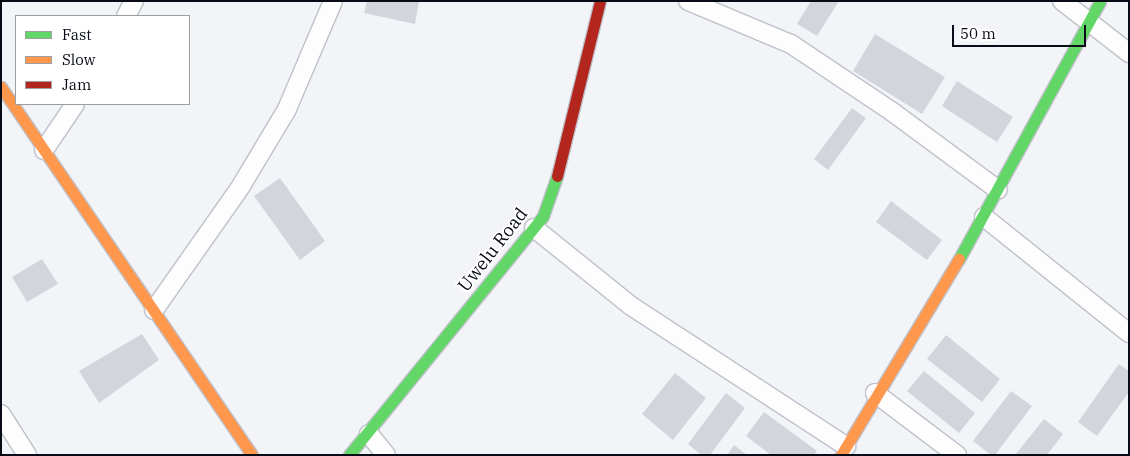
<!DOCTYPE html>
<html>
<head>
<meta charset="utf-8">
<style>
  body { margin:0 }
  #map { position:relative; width:1130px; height:456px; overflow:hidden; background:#f3f4f8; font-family:"IBM Plex Serif",serif }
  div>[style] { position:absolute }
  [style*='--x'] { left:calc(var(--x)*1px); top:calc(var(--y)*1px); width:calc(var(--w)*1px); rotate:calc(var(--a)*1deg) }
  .building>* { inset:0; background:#d3d5dd }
  .roads { filter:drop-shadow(1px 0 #bec1c9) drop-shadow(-1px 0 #bec1c9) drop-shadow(0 1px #bec1c9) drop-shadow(0 -1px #bec1c9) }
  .street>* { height:18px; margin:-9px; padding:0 9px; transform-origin:9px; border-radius:9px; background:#fdfdfe }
  .fast>* { height:11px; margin:-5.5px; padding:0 5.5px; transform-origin:5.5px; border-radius:5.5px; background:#63d668 }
  .slow>* { height:11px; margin:-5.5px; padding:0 5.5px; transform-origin:5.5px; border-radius:5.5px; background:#ff974d }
  .jam>* { height:11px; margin:-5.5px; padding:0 5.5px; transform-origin:5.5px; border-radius:5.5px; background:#b3261e }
  span { translate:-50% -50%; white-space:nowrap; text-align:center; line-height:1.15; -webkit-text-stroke:4px #fff; paint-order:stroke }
  .street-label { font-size:18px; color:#080c17 }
  .frame { position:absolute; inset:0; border:2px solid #080c17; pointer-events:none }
  .legend { position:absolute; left:15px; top:15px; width:175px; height:90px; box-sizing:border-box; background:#fff; border:1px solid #9c9ea2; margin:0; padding:6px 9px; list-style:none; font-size:15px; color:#080c17 }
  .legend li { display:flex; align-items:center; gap:10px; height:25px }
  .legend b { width:25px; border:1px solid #9c9ea2 }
  .scale { position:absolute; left:952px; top:25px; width:134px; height:22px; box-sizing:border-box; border:2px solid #080c17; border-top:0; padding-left:6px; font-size:15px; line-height:18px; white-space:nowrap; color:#080c17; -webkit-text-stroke:4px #fff; paint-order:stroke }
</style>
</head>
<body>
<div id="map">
  <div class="building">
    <i style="clip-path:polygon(367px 1px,419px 1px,415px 24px,364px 13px)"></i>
    <i style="clip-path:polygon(811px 1px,839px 1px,817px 36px,797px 24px)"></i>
    <i style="clip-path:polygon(875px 34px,945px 77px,922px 114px,853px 71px)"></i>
    <i style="clip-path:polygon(957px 81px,1013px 117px,997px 142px,942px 106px)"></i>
    <i style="clip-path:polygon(852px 108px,866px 118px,828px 170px,814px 159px)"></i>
    <i style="clip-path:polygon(280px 178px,325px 241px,300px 260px,254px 196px)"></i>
    <i style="clip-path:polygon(891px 201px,942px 240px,927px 260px,876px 222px)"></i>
    <i style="clip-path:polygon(42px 259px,58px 284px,27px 302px,12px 277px)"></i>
    <i style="clip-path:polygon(142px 334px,159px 360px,99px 403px,79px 371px)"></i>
    <i style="clip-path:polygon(946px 335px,1000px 379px,982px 402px,927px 359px)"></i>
    <i style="clip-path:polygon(1119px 364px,1129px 371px,1129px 392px,1097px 436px,1078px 422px)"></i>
    <i style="clip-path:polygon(924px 371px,975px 413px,959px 433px,907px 391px)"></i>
    <i style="clip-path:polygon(675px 373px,706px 398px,673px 440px,642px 414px)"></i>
    <i style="clip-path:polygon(1011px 391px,1032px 406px,995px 455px,991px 455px,973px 441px)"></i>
    <i style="clip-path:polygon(726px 393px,745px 408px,710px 455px,701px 455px,688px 444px)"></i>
    <i style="clip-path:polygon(764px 412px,817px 451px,814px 455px,771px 455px,746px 436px)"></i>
    <i style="clip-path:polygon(1044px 419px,1063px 434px,1047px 455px,1015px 455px)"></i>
    <i style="clip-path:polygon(734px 445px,747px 455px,727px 455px)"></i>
  </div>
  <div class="roads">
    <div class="street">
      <i style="--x:688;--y:1;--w:112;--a:22.7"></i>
      <i style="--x:791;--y:44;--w:124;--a:33.8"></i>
      <i style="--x:894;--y:113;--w:129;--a:36.5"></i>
      <i style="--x:1062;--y:1;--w:85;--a:37.8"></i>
      <i style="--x:126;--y:16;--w:17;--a:-62"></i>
      <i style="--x:44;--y:150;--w:55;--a:-56"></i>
      <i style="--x:984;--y:217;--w:186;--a:38.7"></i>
      <i style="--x:534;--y:228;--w:124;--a:38.8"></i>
      <i style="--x:631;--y:306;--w:257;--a:33.1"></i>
      <i style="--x:154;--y:310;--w:151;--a:-54.9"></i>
      <i style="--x:241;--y:186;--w:90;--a:-59.1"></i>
      <i style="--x:287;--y:109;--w:117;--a:-66.9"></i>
      <i style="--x:875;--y:393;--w:103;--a:37.1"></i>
      <i style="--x:1;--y:414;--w:49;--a:57.6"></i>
      <i style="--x:369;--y:434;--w:27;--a:51"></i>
    </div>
    <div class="fast">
      <i style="--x:959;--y:259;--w:294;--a:-61.3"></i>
      <i style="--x:349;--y:455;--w:308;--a:-50.9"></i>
      <i style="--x:543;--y:216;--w:42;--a:-70.7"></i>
    </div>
    <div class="slow">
      <i style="--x:1;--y:87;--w:445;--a:55.7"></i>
      <i style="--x:841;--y:455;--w:229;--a:-59"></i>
    </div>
    <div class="jam">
      <i style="--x:557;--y:176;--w:180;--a:-76.2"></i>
    </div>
  </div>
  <div class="street-label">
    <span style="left:493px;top:250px;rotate:-52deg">Uwelu Road</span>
  </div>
  <div class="frame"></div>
  <ul class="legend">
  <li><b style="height:6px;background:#63d668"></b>Fast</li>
  <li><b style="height:6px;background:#ff974d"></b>Slow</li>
  <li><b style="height:6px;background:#b3261e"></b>Jam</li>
  </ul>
  <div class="scale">50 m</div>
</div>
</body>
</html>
